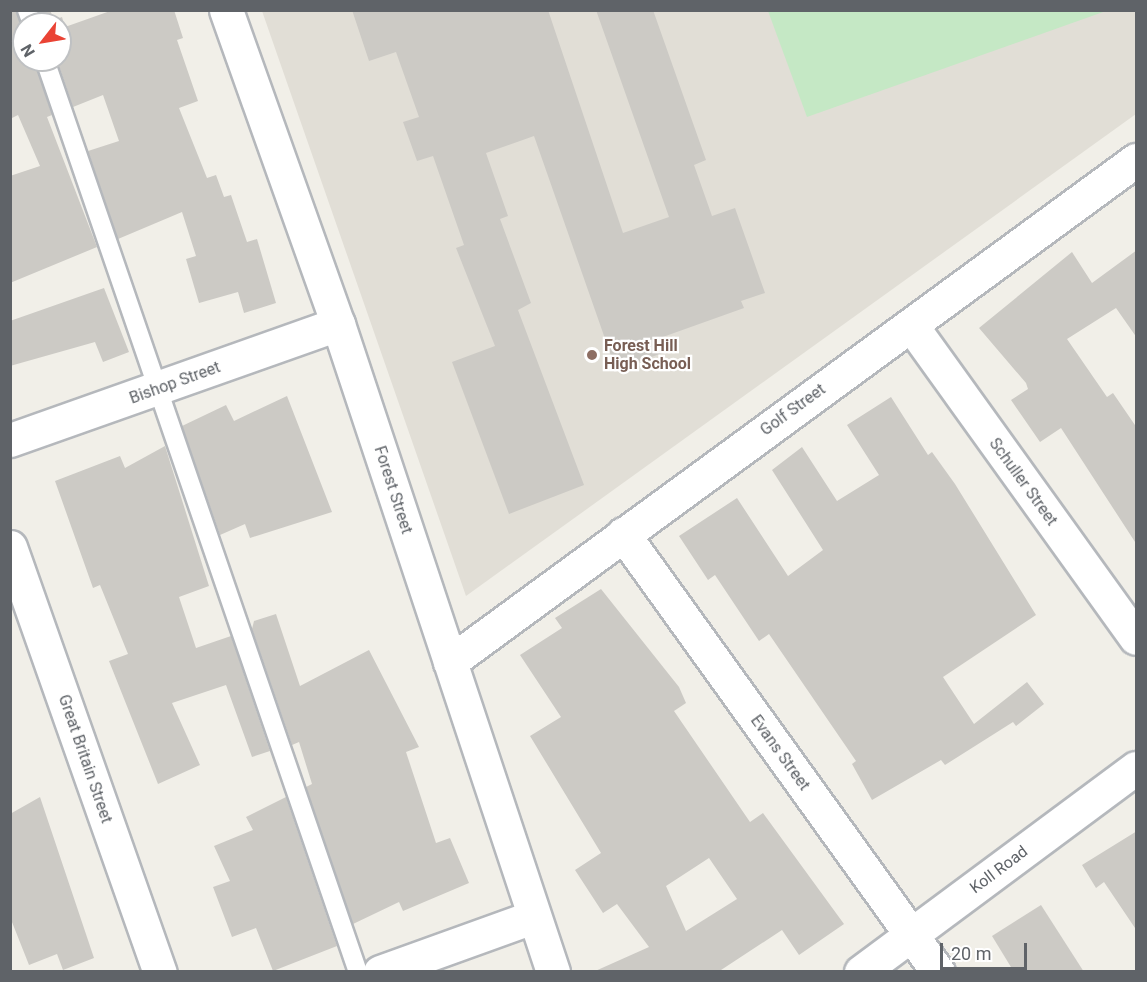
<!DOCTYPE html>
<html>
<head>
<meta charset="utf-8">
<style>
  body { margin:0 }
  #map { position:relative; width:1147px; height:982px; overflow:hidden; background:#f1efe8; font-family:Roboto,sans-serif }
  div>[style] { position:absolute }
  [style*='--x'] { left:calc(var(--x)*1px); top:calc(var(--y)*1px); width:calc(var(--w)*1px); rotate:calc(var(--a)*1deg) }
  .education>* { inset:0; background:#e1ded6 }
  .green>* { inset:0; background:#c5e8c5 }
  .building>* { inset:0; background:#cccac5 }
  .roads { filter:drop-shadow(2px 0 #b5b8bc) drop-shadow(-2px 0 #b5b8bc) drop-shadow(0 2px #b5b8bc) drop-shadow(0 -2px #b5b8bc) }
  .lane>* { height:18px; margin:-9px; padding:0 9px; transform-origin:9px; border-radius:9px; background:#fff }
  .street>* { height:33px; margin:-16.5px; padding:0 16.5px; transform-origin:16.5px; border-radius:16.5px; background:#fff }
  .dots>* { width:16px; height:16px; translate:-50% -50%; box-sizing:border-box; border:3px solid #fff; border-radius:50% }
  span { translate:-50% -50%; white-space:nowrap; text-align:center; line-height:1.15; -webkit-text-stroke:4.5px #fff; paint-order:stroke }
  .education-label { font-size:16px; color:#785e54; font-weight:700 }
  .left { translate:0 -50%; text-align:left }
  .street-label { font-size:16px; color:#5f6368 }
  .frame { position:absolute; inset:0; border:12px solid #5f6368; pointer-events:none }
  .north { position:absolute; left:12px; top:12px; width:60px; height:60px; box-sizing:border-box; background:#fff; border:2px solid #bfc1c3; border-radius:50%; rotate:239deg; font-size:16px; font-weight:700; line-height:24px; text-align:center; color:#5f6368 }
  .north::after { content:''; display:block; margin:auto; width:21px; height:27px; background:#ea4335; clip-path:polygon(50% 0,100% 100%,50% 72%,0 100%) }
  .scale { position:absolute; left:940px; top:943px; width:87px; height:27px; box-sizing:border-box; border:3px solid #5f6368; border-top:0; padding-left:8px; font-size:18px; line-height:21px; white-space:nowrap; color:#5f6368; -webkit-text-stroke:4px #fff; paint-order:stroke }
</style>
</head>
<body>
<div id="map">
  <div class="education">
    <i style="clip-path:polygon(262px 11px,1136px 11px,1136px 114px,466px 596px)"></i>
  </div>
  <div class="green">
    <i style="clip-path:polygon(768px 11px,768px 10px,1106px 11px,807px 117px)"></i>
  </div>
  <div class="building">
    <i style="clip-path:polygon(10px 10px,16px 10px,24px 32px,24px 60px,34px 60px,52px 115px,47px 117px,97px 247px,10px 283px,10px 176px,40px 166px,18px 115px,10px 119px)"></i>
    <i style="clip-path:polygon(39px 10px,50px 10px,54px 20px,62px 17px,65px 27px,113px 10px,174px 10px,183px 38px,177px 40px,198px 101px,179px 108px,207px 178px,216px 175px,224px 197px,231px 195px,247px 242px,257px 239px,276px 303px,244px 313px,238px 292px,199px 303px,186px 259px,196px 256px,182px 212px,118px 239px,88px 151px,119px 141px,103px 95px,73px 107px,57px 60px,60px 24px,43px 24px)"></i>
    <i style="clip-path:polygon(352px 10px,548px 10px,623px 233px,669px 217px,596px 10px,653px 10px,706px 160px,694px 165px,712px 216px,735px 208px,765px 293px,741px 301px,744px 308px,660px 338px,665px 352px,616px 370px,534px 136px,486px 153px,508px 216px,500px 219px,531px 303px,518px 310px,584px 485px,509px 514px,452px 362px,495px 346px,456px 248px,464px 245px,433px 156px,417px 161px,403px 122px,419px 117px,396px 52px,369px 61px)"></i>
    <i style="clip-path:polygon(1137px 250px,1137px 338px,1116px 308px,1067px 339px,1107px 397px,1113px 393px,1137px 428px,1137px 545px,1061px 428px,1040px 442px,1011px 400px,1028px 389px,1026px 383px,979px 328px,1072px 252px,1092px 283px)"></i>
    <i style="clip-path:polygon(104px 288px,129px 352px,103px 362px,95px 342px,10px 366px,10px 321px)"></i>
    <i style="clip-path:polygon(287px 396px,332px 512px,250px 538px,245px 524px,220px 535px,182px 426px,226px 405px,234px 421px)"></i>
    <i style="clip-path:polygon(891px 397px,928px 455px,932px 452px,955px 484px,1036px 615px,943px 677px,974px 724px,1027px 682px,1044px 704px,1016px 726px,1013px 722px,945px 765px,941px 760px,872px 800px,852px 764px,856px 761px,769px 634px,759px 641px,715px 575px,708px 580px,679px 536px,737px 498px,788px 576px,823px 550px,772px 470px,802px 447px,837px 501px,879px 475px,847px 425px)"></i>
    <i style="clip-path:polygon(165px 446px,209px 586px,179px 597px,196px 648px,231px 636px,270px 751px,252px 757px,226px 685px,172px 703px,200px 765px,158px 784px,109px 661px,128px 654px,100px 585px,93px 588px,55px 481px,120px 456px,125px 468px)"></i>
    <i style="clip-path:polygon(evenodd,601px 589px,679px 687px,686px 703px,674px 711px,750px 822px,763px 813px,844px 924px,799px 955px,782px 930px,718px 972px,593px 972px,649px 947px,617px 904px,603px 913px,575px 870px,601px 853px,530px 736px,561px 717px,520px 655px,562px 628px,555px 618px,601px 589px,709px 858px,737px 899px,686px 931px,666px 886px,709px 858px)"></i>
    <i style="clip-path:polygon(276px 614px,300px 686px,369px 650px,419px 747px,406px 752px,436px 843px,450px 838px,469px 883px,403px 911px,399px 902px,353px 924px,306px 787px,312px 784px,299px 742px,292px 745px,252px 629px,254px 621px)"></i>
    <i style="clip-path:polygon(40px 797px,94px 958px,63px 970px,57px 954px,29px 965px,10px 917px,10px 814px)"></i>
    <i style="clip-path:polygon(286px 797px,337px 946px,273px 971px,256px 928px,232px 937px,213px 887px,230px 881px,214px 846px,253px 830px,246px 817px)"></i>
    <i style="clip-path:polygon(1137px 831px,1137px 931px,1104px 882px,1096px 888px,1082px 865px)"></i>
    <i style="clip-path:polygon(1041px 905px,1084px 972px,1014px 972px,992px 936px)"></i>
  </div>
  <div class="roads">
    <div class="lane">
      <i style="--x:27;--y:10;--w:15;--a:70"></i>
      <i style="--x:45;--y:60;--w:964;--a:71.06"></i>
    </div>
    <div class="street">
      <i style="--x:226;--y:10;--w:333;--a:70.4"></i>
      <i style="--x:338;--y:324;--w:683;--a:71.64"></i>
      <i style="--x:911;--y:325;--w:385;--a:54.3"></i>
      <i style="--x:10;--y:440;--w:348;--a:-19.5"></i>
      <i style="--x:623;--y:534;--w:540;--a:54.28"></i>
      <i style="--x:10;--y:547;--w:451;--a:70.6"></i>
      <i style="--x:450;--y:662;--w:850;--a:-36.2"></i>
      <i style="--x:380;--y:972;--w:163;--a:-19.8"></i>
      <i style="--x:861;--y:972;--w:342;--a:-36.6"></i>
    </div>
  </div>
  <div class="dots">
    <i style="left:592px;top:355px;background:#8d6e63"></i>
  </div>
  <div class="education-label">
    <span class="left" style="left:604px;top:355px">Forest Hill<br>High School</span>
  </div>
  <div class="street-label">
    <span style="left:175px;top:383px;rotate:-20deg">Bishop Street</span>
    <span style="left:793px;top:410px;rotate:-36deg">Golf Street</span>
    <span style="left:1023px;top:482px;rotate:54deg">Schuller Street</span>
    <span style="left:393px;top:490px;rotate:72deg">Forest Street</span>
    <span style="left:780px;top:753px;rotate:54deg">Evans Street</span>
    <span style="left:85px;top:759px;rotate:71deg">Great Britain Street</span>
    <span style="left:999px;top:870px;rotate:-37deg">Koll Road</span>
  </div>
  <div class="frame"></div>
  <div class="north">N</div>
  <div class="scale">20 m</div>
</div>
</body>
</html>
